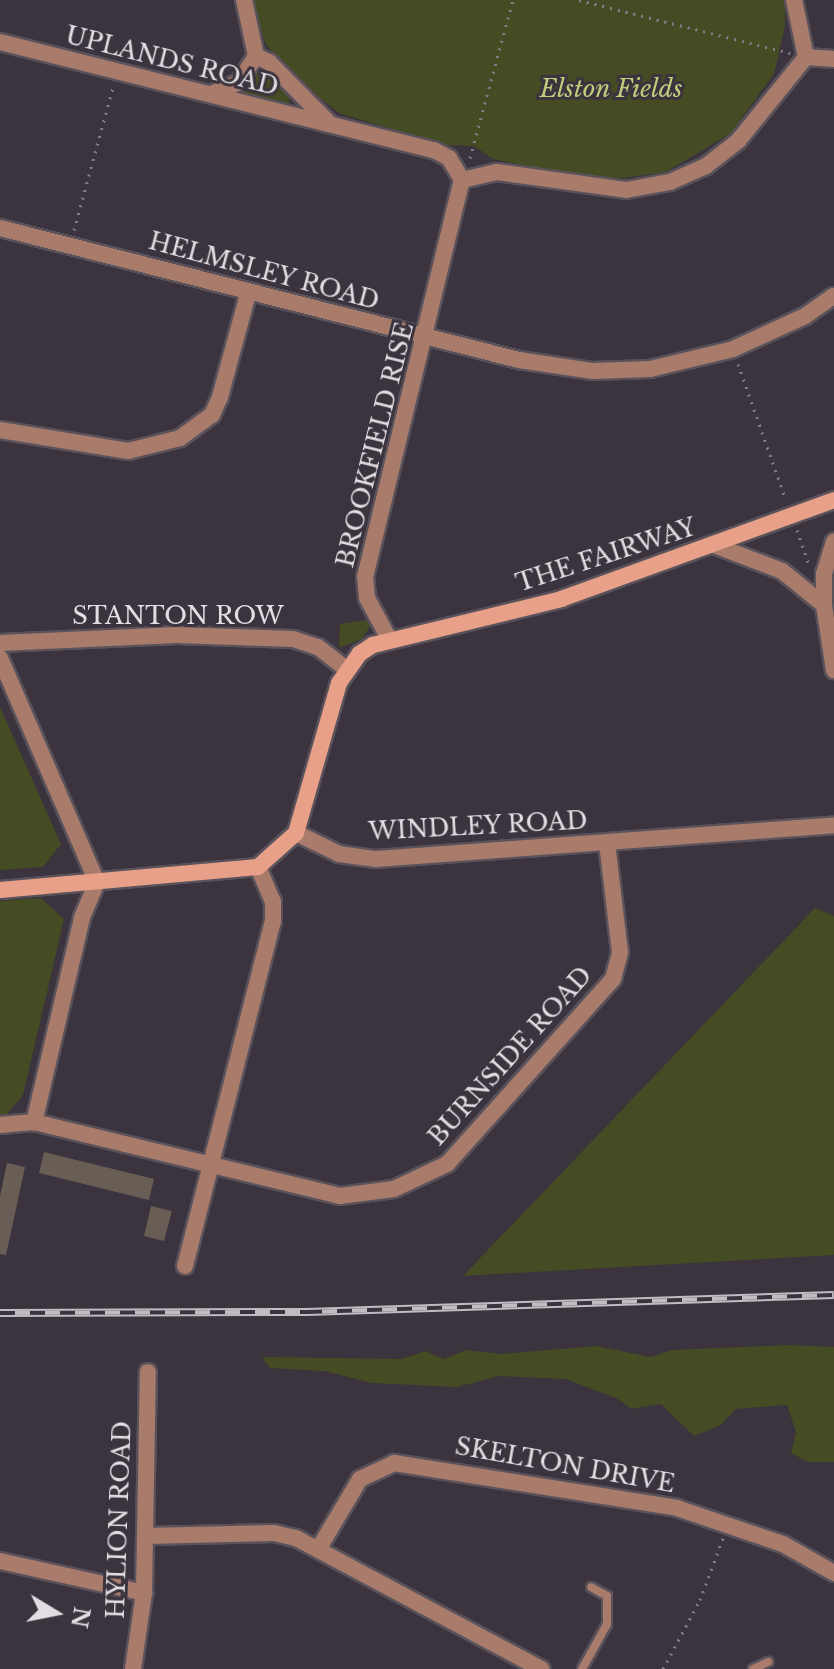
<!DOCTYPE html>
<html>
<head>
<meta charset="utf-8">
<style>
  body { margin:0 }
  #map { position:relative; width:834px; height:1669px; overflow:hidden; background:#3b333d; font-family:"Libre Baskerville",serif }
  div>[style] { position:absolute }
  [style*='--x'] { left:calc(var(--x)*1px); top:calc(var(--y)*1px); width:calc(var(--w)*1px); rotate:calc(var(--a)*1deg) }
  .green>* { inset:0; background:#454b23 }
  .building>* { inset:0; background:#695e55 }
  .path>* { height:3px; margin-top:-1.5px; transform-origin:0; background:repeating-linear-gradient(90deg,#837c85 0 2px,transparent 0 8px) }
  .roads { filter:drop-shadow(2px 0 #59525b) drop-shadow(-2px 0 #59525b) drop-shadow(0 2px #59525b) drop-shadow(0 -2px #59525b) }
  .lane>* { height:8px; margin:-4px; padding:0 4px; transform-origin:4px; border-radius:4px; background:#a87b6b }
  .street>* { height:16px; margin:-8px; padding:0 8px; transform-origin:8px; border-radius:8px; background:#a87b6b }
  .secondary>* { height:16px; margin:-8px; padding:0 8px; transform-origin:8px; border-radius:8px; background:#e8a188 }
  .rail>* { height:8px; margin-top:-4px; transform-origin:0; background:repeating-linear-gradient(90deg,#3b333d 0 15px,#c1bbc2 0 30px); box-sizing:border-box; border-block:2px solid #c1bbc2 }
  span { translate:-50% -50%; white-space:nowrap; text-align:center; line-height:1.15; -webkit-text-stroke:6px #3b333d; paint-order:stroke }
  .street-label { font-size:24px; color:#e2dde3 }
  .park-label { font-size:24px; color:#becc7b; font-style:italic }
  .north { position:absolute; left:16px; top:1573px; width:80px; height:80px; -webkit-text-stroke:6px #3b333d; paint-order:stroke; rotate:100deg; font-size:22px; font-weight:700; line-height:32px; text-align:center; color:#e2dde3 }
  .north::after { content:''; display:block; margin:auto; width:28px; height:36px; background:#e2dde3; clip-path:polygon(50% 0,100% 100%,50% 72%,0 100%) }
</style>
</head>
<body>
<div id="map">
  <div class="green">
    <i style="clip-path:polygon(251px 0,785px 0,785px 26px,774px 74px,731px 133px,666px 172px,601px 181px,493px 159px,474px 146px,446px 145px,341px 114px,292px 78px,265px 43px)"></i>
    <i style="clip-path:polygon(262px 68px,289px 94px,289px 104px,245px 96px,244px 86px)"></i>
    <i style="clip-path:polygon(366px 620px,370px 626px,362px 639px,339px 648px,340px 624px)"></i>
    <i style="clip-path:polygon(0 707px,61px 844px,43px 867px,0 870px)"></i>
    <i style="clip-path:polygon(41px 898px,64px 919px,23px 1095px,7px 1114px,0 1115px,0 901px)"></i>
    <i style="clip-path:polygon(815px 908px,834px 916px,834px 1255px,463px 1276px)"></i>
    <i style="clip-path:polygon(790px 1345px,834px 1347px,834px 1462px,808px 1462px,791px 1453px,796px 1432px,787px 1405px,736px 1409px,721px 1425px,694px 1436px,661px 1404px,631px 1409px,618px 1399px,566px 1379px,499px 1376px,457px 1387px,372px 1383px,324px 1371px,270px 1368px,262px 1357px,401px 1359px,426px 1351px,443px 1359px,466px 1350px,502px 1354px,596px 1346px,651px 1357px,672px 1350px)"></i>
  </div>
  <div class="building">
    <i style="clip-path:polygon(44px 1152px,154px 1179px,149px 1200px,39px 1173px)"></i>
    <i style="clip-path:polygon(7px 1163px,25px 1167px,6px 1255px,0 1254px,0 1196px)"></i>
    <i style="clip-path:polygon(151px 1206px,172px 1211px,164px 1241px,144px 1236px)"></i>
  </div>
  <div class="path">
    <i style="--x:579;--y:0;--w:218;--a:14.1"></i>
    <i style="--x:470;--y:158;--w:164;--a:-74.8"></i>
    <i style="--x:74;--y:230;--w:148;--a:-74.7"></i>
    <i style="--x:738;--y:364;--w:144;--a:70.6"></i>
    <i style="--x:797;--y:530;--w:36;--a:71"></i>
    <i style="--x:663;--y:1669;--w:78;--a:-61.8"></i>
    <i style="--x:700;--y:1600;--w:66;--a:-69.6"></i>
  </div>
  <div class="roads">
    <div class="lane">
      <i style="--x:582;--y:1669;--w:51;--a:-60.9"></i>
      <i style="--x:607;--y:1624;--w:28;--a:-90"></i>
      <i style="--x:607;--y:1596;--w:18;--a:-151"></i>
      <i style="--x:753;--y:1669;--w:17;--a:-25"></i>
    </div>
    <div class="street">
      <i style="--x:244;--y:0;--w:57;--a:77.9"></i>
      <i style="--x:256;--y:56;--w:14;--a:25"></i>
      <i style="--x:269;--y:62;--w:84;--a:45.5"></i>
      <i style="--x:0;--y:42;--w:447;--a:14"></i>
      <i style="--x:434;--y:150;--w:17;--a:28"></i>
      <i style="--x:449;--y:158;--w:26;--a:59"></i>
      <i style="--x:462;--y:180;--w:36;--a:-13"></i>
      <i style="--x:497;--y:172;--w:130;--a:7.9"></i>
      <i style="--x:626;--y:190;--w:45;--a:-10.3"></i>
      <i style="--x:670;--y:182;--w:39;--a:-24"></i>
      <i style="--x:706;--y:166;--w:41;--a:-38"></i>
      <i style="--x:738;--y:141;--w:108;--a:-51"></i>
      <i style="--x:806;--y:57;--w:58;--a:-101.9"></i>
      <i style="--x:806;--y:57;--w:28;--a:4"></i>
      <i style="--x:211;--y:94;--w:30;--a:-23"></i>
      <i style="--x:239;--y:82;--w:31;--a:-57"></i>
      <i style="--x:0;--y:228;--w:536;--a:14.27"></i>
      <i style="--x:519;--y:360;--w:75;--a:8.5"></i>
      <i style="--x:593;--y:371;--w:57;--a:-2"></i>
      <i style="--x:650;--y:369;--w:85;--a:-13.5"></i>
      <i style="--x:733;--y:349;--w:79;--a:-24.6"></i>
      <i style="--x:805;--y:316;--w:35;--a:-35"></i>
      <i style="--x:0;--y:430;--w:130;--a:9.3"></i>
      <i style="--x:128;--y:451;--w:54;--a:-14"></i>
      <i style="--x:180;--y:438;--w:39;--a:-36"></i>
      <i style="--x:212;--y:415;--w:20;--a:-66"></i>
      <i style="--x:220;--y:397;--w:107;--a:-74.8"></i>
      <i style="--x:714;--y:545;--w:73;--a:20.9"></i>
      <i style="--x:782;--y:571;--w:54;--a:39"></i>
      <i style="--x:824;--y:605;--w:66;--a:81.3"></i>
      <i style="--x:824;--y:605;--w:31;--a:-90"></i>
      <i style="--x:824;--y:574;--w:34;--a:-73"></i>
      <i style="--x:388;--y:637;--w:44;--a:-118.3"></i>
      <i style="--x:367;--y:598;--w:21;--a:-95"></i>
      <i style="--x:365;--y:577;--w:409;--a:-76.3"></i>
      <i style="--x:0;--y:643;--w:177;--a:-2.6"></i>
      <i style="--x:177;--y:635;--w:116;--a:2"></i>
      <i style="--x:293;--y:639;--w:26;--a:18"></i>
      <i style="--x:318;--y:647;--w:36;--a:38"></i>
      <i style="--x:0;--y:658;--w:244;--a:66.6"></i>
      <i style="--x:97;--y:882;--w:39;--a:113"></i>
      <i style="--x:82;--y:918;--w:210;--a:103.2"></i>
      <i style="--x:34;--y:1122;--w:34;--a:175"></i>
      <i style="--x:296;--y:833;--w:48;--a:26"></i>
      <i style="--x:339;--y:854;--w:37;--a:8"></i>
      <i style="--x:376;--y:859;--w:459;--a:-4.2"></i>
      <i style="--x:34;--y:1122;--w:315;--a:13.6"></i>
      <i style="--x:340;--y:1196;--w:54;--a:-7.4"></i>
      <i style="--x:394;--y:1189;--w:59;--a:-25.3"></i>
      <i style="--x:447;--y:1164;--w:249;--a:-48.1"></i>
      <i style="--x:613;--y:979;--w:28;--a:-75"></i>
      <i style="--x:620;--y:952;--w:110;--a:-96.8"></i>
      <i style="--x:185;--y:1266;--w:355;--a:-75.7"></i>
      <i style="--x:273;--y:922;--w:20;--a:-90"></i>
      <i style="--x:273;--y:902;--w:38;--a:-113"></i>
      <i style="--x:146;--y:1536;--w:128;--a:-1.3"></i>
      <i style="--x:274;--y:1533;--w:23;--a:13"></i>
      <i style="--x:296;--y:1538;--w:278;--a:28.1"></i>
      <i style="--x:319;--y:1548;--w:80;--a:-59.3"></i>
      <i style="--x:360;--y:1479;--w:38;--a:-25"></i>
      <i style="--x:394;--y:1463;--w:287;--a:9"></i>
      <i style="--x:677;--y:1508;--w:112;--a:18.8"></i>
      <i style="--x:783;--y:1544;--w:59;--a:29.6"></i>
      <i style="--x:0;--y:1561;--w:148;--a:12.5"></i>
      <i style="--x:133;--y:1669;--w:77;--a:-81.8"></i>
      <i style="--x:144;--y:1593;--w:221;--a:-89"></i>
    </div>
    <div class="secondary">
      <i style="--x:0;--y:890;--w:259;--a:-5.1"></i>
      <i style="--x:258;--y:867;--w:51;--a:-41.8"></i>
      <i style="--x:296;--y:833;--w:156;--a:-74"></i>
      <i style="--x:339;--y:683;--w:35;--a:-55"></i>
      <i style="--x:359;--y:654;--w:17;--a:-33"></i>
      <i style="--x:373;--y:645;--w:194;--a:-13.7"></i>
      <i style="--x:561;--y:599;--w:290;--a:-19.9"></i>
    </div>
  </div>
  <div class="rail">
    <i style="--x:0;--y:1313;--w:307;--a:-0.2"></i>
    <i style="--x:307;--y:1312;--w:527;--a:-1.85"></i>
  </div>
  <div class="street-label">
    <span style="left:172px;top:61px;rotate:14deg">UPLANDS ROAD</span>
    <span style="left:264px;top:271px;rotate:15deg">HELMSLEY ROAD</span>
    <span style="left:375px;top:445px;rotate:-76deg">BROOKFIELD RISE</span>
    <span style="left:606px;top:555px;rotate:-18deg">THE FAIRWAY</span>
    <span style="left:178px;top:616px">STANTON ROW</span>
    <span style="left:478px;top:826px;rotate:-3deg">WINDLEY ROAD</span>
    <span style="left:510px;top:1056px;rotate:-48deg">BURNSIDE ROAD</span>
    <span style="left:565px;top:1465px;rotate:10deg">SKELTON DRIVE</span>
    <span style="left:119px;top:1520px;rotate:-88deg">HYLION ROAD</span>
  </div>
  <div class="park-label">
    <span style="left:611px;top:89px">Elston Fields</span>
  </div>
  <div class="north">N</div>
</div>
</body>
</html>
